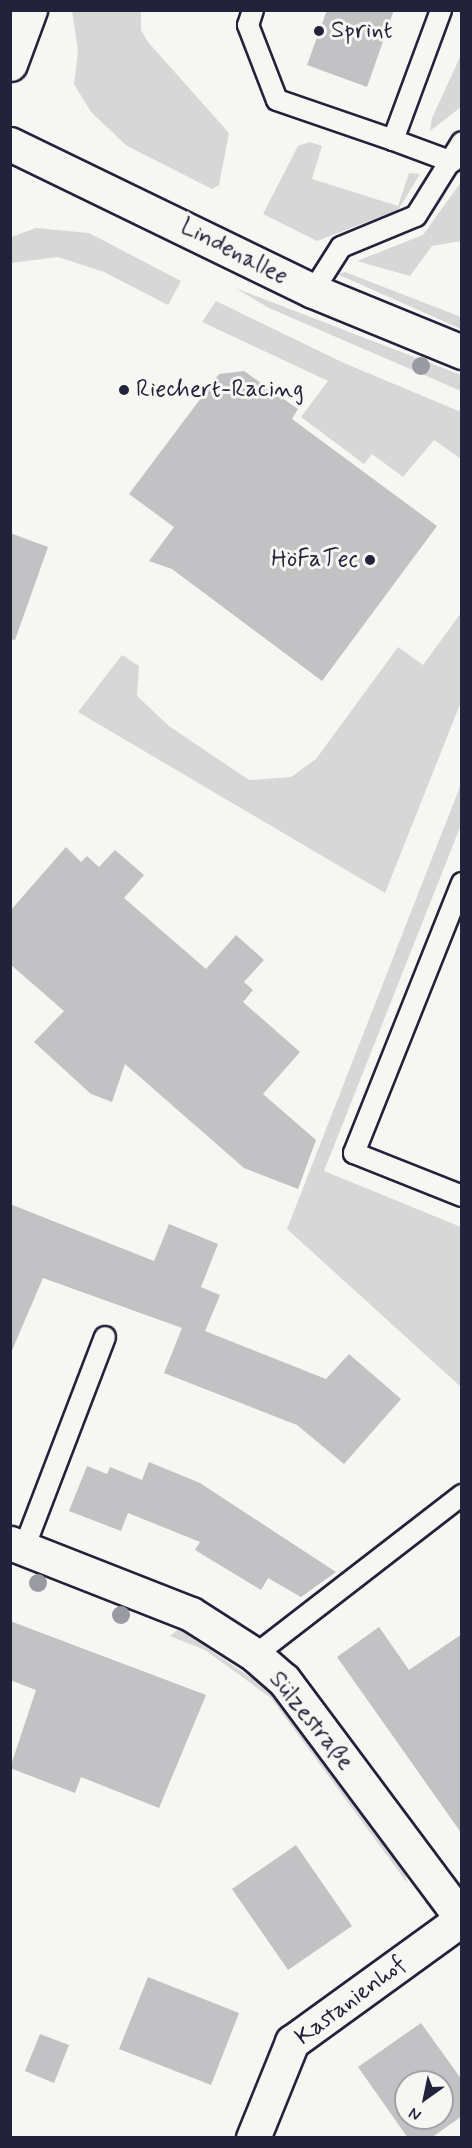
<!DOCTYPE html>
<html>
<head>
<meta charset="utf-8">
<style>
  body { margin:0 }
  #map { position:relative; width:472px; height:2148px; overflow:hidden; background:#f6f6f2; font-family:Mynerve,sans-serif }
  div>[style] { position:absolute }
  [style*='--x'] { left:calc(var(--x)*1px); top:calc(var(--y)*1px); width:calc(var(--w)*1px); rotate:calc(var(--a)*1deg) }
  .green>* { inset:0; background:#d7d7d7 }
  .building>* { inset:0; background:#c2c2c4 }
  .roads { filter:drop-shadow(2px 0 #22223b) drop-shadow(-2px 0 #22223b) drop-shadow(0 2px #22223b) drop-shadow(0 -2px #22223b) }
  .lane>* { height:20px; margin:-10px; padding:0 10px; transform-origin:10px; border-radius:10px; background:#f6f6f2 }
  .street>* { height:33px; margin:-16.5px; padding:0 16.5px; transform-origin:16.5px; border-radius:16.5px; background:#f6f6f2 }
  .secondary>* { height:33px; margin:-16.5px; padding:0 16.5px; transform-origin:16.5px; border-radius:16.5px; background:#f6f6f2 }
  .trees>* { width:18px; height:18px; margin:-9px; border-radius:50%; background:#9a9aa3 }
  .dots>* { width:16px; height:16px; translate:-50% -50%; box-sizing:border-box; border:3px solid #f6f6f2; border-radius:50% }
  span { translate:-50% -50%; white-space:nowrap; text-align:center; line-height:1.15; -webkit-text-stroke:6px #f6f6f2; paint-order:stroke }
  .poi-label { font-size:24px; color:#22223b }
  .left { translate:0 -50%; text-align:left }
  .right { translate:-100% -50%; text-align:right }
  .street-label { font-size:24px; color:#22223b }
  .frame { position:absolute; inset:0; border:12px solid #22223b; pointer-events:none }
  .north { position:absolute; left:394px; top:2070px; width:60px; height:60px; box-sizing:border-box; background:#f6f6f2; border:2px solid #a1a1a9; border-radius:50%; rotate:213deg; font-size:16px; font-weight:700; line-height:24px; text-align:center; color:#22223b }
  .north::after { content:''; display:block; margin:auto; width:21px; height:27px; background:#22223b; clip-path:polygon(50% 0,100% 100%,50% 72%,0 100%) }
</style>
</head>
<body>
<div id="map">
  <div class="green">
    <i style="clip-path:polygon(72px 11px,141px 11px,141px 30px,148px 42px,229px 133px,219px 185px,212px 189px,127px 146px,91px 112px,74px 84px,78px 51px)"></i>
    <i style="clip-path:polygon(461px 55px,461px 107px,430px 131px,432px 118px)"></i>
    <i style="clip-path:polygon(310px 142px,322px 146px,312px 179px,398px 206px,409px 173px,420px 174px,398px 210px,317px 241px,263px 214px,298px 146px)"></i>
    <i style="clip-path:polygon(461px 182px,461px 241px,432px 246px,410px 276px,357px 261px,423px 235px)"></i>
    <i style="clip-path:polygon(36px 228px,89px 233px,181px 281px,168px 305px,104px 272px,58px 257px,11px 263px,11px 237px)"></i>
    <i style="clip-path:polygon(345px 272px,461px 317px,461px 329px,337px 274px)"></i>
    <i style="clip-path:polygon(235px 288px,461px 375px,461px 391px,269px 308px)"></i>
    <i style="clip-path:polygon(216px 301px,344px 363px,461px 412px,461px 459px,434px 440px,403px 477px,372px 454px,364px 464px,301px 417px,328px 381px,202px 322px)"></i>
    <i style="clip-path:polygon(461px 613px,461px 702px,385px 893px,78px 712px,122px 655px,139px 666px,137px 696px,169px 726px,249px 780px,291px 777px,316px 759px,398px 647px,423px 665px)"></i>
    <i style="clip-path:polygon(461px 784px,461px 825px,324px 1171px,461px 1227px,461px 1387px,287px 1229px)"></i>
    <i style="clip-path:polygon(179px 1629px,281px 1698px,402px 1866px,408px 1884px,271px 1698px,205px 1650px,170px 1636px)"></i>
  </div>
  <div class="building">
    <i style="clip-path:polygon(327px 10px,394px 10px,367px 87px,307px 65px)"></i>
    <i style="clip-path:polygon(244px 371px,298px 409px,292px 419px,437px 526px,322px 681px,172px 569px,149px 561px,174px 527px,129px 494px,219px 374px)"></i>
    <i style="clip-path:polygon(10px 533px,48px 547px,15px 640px,10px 639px)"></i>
    <i style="clip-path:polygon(66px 847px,81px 862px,87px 856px,99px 867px,115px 850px,144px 875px,124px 898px,206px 969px,236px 935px,264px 960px,244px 982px,253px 990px,243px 1002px,300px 1052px,263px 1094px,316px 1140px,298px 1189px,244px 1168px,125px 1064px,112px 1102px,91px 1094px,34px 1042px,64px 1011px,10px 964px,10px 911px)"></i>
    <i style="clip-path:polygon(10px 1204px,154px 1261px,169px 1224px,218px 1244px,201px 1287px,220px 1295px,205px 1331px,326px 1379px,349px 1354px,401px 1399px,344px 1464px,297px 1425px,164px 1373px,182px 1328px,43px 1278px,10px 1355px)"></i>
    <i style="clip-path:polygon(149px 1462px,200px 1483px,336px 1572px,301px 1597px,268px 1578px,261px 1590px,195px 1550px,200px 1542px,128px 1513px,121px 1531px,69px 1511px,87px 1466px,107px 1474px,110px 1467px,142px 1480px)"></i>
    <i style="clip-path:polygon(10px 1621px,206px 1695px,159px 1808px,81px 1777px,75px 1793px,10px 1768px,36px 1690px,10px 1680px)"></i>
    <i style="clip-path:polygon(379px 1627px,409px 1670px,462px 1634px,462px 1834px,337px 1657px)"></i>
    <i style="clip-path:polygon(296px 1845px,352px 1926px,288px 1970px,232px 1889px)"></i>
    <i style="clip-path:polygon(148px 1977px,239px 2013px,211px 2085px,119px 2049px)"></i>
    <i style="clip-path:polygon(evenodd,421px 2023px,462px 2080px,462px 2116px,431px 2138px,408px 2138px,358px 2067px,421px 2023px,406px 2082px,442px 2082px,442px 2118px,406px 2118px,406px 2082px)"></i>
    <i style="clip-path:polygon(40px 2034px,69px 2045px,54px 2083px,25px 2071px)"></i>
  </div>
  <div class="roads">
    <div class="lane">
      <i style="--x:253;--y:10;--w:16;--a:108"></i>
      <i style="--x:248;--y:25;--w:80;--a:68.9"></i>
      <i style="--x:277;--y:100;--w:123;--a:19"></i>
      <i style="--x:393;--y:140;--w:139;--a:-69.7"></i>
      <i style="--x:393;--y:140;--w:63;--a:20.4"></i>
      <i style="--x:313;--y:291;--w:52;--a:-57.5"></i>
      <i style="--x:341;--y:247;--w:81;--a:-22.5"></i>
      <i style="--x:416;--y:216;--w:87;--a:-58.1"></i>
      <i style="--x:462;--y:883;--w:291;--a:111.8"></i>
      <i style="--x:354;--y:1153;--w:116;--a:21.7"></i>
      <i style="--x:24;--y:1548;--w:226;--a:-69"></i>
      <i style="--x:255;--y:1655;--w:262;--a:-37.7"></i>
    </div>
    <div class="street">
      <i style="--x:10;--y:144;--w:337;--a:25.9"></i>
      <i style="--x:313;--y:291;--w:161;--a:22.3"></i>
      <i style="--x:10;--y:1543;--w:194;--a:21.4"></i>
      <i style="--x:191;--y:1614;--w:76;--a:32.6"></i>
      <i style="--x:255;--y:1655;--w:38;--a:41"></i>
      <i style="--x:284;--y:1680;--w:298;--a:53.3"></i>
      <i style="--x:253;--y:2138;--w:104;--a:-67.9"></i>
      <i style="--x:292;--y:2042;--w:210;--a:-35.9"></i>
    </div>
    <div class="secondary">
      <i style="--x:10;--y:64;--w:58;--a:-69.7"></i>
    </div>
  </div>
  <div class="trees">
    <i style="left:421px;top:366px"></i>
    <i style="left:38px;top:1583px"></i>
    <i style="left:121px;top:1615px"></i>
  </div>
  <div class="dots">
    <i style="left:319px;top:31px;background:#22223b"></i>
    <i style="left:124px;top:390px;background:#22223b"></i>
    <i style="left:370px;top:560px;background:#22223b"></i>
  </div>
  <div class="poi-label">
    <span class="left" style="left:331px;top:31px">Sprint</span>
    <span class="left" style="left:136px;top:390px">Riechert-Racing</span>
    <span class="right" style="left:358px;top:560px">HöFaTec</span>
  </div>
  <div class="street-label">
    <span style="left:234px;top:252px;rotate:27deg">Lindenallee</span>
    <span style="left:311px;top:1721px;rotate:51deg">Sülzestraße</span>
    <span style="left:351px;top:2001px;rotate:-37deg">Kastanienhof</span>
  </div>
  <div class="frame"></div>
  <div class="north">N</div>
</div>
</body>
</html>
